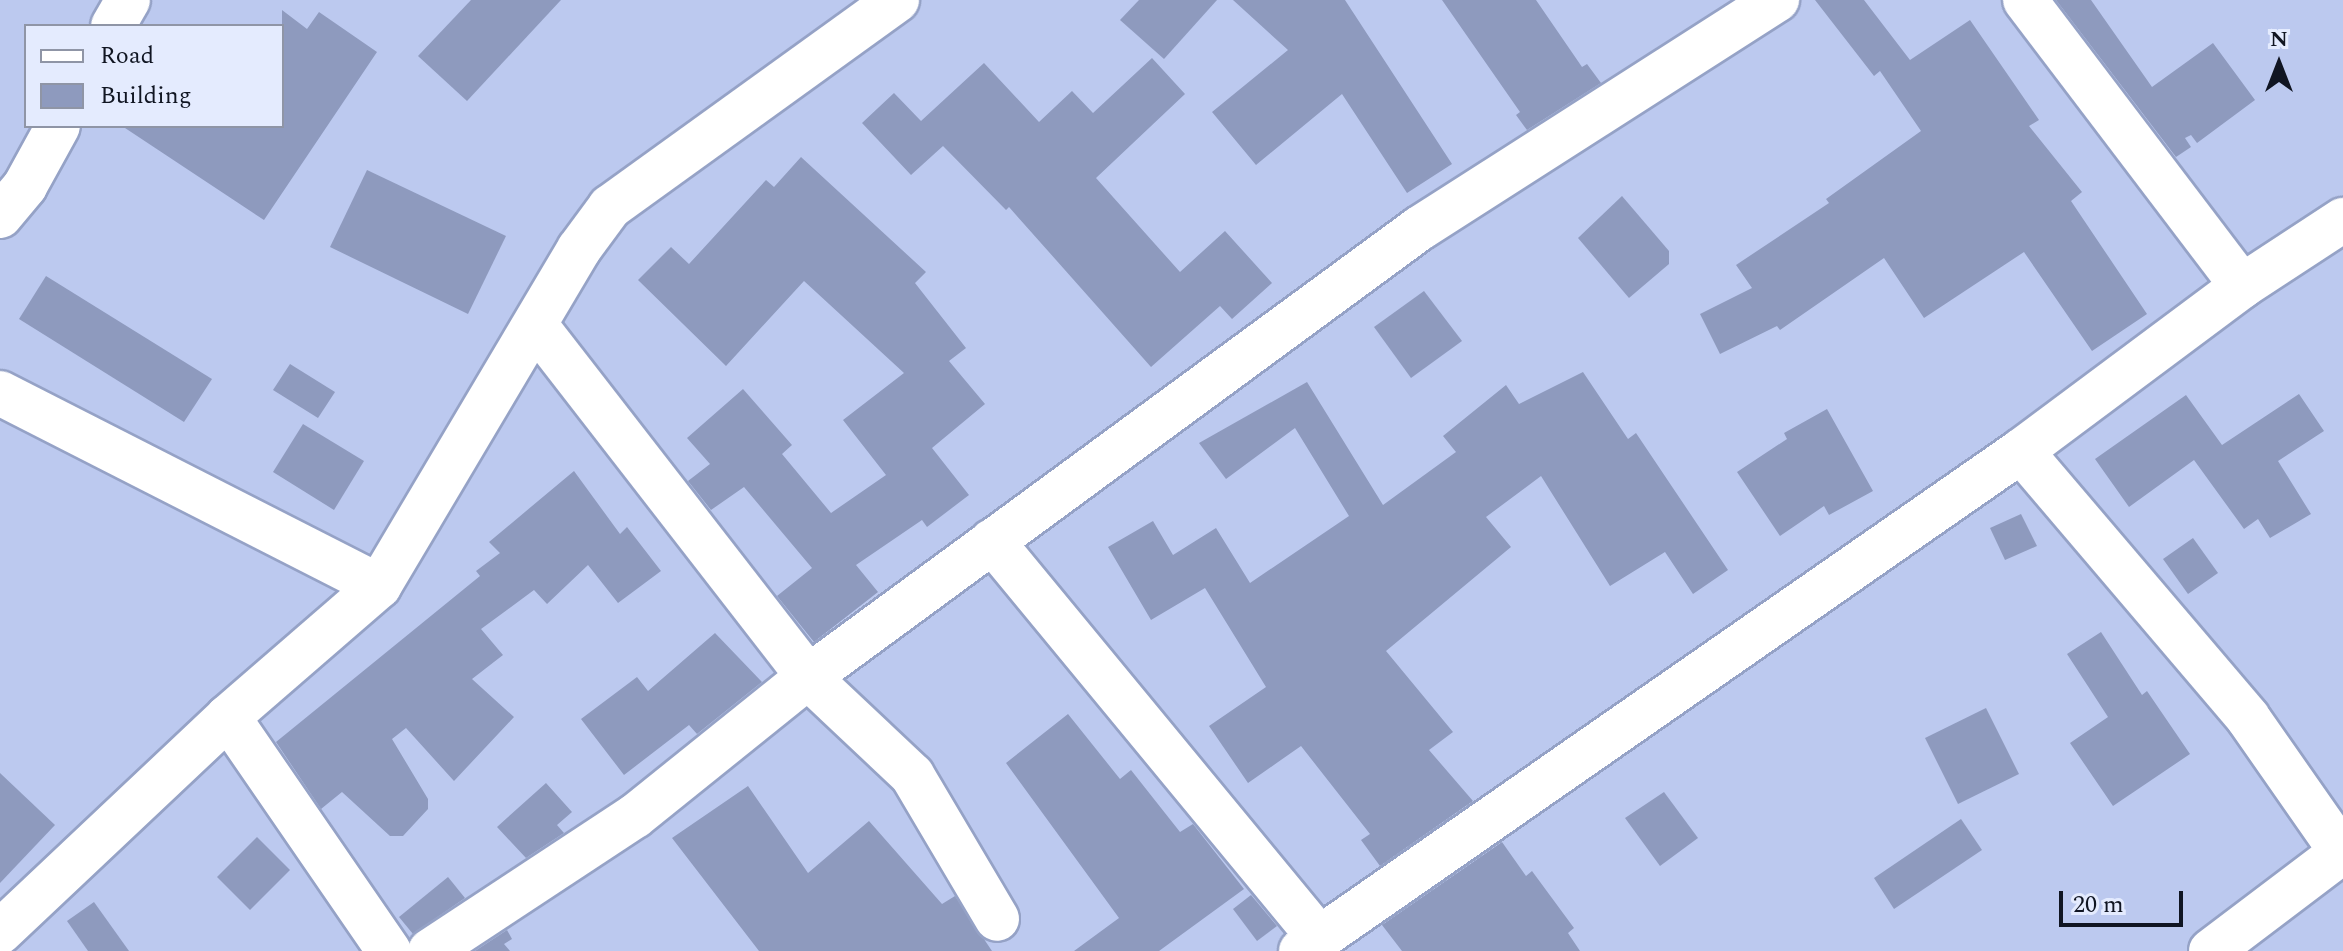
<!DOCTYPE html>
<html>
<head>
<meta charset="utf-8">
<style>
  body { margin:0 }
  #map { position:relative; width:2343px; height:951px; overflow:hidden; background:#bcc9ef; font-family:Spectral,serif }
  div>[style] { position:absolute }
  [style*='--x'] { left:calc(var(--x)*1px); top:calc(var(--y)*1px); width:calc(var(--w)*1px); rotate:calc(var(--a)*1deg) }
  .building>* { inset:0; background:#8e9abe }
  .roads { filter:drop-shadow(2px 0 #95a2c6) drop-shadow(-2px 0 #95a2c6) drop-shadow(0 2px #95a2c6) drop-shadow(0 -2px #95a2c6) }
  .minor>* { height:44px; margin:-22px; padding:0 22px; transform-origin:22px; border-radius:22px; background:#fff }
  span { translate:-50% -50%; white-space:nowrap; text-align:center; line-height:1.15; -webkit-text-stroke:8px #e4ebfe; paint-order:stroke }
  .legend { position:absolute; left:24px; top:24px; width:260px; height:104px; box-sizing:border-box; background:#e4ebfe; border:2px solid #8f95a6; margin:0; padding:10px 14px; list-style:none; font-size:24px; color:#101522 }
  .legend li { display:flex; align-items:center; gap:16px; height:40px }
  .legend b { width:40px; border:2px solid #8f95a6 }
  .north { position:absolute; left:2239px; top:24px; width:80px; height:80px; -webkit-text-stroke:6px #e4ebfe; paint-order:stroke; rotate:0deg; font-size:22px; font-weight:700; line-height:32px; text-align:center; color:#101522 }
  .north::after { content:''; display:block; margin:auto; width:28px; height:36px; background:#101522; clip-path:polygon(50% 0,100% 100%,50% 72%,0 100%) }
  .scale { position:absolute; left:2059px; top:891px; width:124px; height:36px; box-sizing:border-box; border:4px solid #101522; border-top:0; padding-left:10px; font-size:24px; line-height:28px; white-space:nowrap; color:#101522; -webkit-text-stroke:6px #e4ebfe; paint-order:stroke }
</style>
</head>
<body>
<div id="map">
  <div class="building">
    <i style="clip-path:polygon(471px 0,561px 0,467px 101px,418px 56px)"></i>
    <i style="clip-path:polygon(1139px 0,1217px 0,1164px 59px,1120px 20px)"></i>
    <i style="clip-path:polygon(1233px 0,1345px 0,1452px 164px,1407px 193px,1342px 94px,1256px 165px,1212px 112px,1288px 50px)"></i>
    <i style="clip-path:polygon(1442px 0,1536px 0,1582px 67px,1587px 64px,1601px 83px,1527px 130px,1516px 115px,1520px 112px)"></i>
    <i style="clip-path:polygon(1815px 0,1864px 0,1910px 60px,1970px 20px,2039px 120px,2029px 126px,2082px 192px,2071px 201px,2147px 314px,2092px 351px,2024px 252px,1924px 318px,1884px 258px,1780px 330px,1777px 326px,1720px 354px,1700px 314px,1752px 288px,1736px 265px,1829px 203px,1826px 199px,1921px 131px,1880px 71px,1874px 76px)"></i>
    <i style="clip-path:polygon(2056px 0,2091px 0,2152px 87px,2213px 43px,2255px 100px,2197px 143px,2191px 135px,2185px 138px,2191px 147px,2176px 157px)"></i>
    <i style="clip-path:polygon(282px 10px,307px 29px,319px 12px,377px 52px,264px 220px,122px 126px,282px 126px)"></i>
    <i style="clip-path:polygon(1152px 58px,1185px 94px,1096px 178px,1180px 272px,1225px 231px,1272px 283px,1232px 319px,1220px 306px,1151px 367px,1009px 207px,1006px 210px,943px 146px,911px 175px,862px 123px,894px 93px,921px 121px,984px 63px,1039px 122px,1072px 91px,1093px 113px)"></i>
    <i style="clip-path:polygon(801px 157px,926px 272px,915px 283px,966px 348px,949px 361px,985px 404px,932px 448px,969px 495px,927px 527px,922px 520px,856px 565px,878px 592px,814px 642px,777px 596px,812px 568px,744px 487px,711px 510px,688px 481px,710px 464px,687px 438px,743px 389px,792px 445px,782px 454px,831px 513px,886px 475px,843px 420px,904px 373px,804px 281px,726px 366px,638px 280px,671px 247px,689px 264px,766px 180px,774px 187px)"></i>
    <i style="clip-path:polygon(367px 170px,506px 236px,468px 314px,330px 247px)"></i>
    <i style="clip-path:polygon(1622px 196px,1669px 251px,1669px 264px,1629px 298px,1578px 238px)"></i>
    <i style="clip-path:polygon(46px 276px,212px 379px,184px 422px,19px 319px)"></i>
    <i style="clip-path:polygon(1424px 291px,1462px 341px,1411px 378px,1374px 327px)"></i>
    <i style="clip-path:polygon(290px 364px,335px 392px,318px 418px,273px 390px)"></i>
    <i style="clip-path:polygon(1583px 372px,1628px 439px,1636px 433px,1728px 570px,1693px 594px,1665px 552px,1610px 586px,1541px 476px,1486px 517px,1511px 547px,1386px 651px,1453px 732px,1429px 750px,1473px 801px,1380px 866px,1361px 840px,1370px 834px,1301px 746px,1248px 783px,1209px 726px,1266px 687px,1205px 588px,1151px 620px,1108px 547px,1153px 521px,1173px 555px,1216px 528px,1250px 583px,1349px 516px,1295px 428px,1226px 479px,1199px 443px,1307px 382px,1383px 505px,1456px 452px,1443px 436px,1506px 385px,1519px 404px)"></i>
    <i style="clip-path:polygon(2299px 394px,2324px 431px,2278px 461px,2311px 514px,2270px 538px,2258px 519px,2244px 529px,2194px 460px,2129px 507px,2095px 459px,2186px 395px,2222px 445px)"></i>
    <i style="clip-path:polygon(1827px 409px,1873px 491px,1829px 515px,1824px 506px,1780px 536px,1737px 472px,1787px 439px,1784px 433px)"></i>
    <i style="clip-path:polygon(303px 424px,364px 461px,334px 510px,273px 472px)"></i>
    <i style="clip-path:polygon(574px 471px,620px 534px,627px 527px,661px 571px,618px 603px,588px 565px,547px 604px,534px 590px,481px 629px,503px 655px,472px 679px,514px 717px,454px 781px,406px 728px,392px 739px,428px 799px,428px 809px,403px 836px,390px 836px,342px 792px,321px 809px,276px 742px,480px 576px,476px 571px,500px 553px,489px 542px)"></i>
    <i style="clip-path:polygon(2021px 514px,2037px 546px,2005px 560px,1990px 528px)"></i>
    <i style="clip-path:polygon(2193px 538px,2218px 573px,2188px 594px,2163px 559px)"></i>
    <i style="clip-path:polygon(2101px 632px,2142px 695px,2147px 691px,2190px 754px,2113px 806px,2070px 743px,2108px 717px,2067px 654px)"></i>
    <i style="clip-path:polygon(715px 633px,762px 682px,697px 734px,689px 725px,624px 775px,581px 719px,637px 677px,648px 691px)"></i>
    <i style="clip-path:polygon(1986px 708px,2019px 774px,1958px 804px,1925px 738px)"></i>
    <i style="clip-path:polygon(1068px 714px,1120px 779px,1131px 770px,1180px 832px,1193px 824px,1244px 889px,1159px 951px,1074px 951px,1119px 918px,1006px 763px)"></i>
    <i style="clip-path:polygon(0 773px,55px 825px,0 883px)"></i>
    <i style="clip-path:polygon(546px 783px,572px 812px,557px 825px,564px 833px,526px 858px,497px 827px)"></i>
    <i style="clip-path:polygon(748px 786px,808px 873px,869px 821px,942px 904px,955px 896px,992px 951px,759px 951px,672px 838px)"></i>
    <i style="clip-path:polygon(1664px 792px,1698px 838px,1660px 866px,1625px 818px)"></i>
    <i style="clip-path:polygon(1961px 819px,1982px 850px,1894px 909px,1874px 878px)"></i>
    <i style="clip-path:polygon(257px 837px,290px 870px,250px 910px,217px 877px)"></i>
    <i style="clip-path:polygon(1502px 842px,1526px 876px,1532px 871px,1574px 928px,1568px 933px,1580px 951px,1402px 951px,1382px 925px)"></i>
    <i style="clip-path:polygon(448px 877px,465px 898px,413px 934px,399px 917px)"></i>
    <i style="clip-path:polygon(1251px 895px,1277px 926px,1257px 941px,1233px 909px)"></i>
    <i style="clip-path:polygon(94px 902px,129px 951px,88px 951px,67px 921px)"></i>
    <i style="clip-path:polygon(507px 930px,512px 939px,504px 944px,510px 951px,475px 951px)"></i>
  </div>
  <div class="roads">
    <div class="minor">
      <i style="--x:2025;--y:0;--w:359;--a:52.8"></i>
      <i style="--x:113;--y:26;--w:30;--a:-60"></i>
      <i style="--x:0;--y:216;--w:39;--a:-50"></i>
      <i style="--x:25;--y:186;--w:68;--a:-61.2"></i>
      <i style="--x:537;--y:327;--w:443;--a:52.2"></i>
      <i style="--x:808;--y:677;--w:143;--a:43.3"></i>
      <i style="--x:912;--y:775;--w:167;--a:59.4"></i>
      <i style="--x:0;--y:393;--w:425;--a:27"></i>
      <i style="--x:2021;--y:451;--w:350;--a:49.6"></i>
      <i style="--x:2248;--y:718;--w:166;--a:55.1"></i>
      <i style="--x:992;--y:541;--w:517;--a:50.49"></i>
      <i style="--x:228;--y:717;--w:284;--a:55.5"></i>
      <i style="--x:0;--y:932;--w:313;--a:-43.3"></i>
      <i style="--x:228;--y:717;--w:200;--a:-40.9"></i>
      <i style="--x:379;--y:586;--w:392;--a:-59.3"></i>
      <i style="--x:579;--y:249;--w:52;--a:-53.6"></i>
      <i style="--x:610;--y:207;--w:354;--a:-35.8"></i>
      <i style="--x:430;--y:951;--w:245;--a:-33.4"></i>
      <i style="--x:635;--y:816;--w:222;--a:-38.8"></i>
      <i style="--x:808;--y:677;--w:759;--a:-36.27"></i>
      <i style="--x:1420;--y:228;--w:424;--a:-32.6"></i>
      <i style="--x:1301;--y:951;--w:877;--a:-34.78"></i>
      <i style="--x:2021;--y:451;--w:276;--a:-36.7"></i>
      <i style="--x:2242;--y:286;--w:121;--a:-33.2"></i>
      <i style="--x:2211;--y:951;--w:164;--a:-37.1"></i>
    </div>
  </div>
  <ul class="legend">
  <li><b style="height:10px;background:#fff"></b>Road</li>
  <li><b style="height:22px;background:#8e9abe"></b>Building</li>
  </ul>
  <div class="north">N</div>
  <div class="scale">20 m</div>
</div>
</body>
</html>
